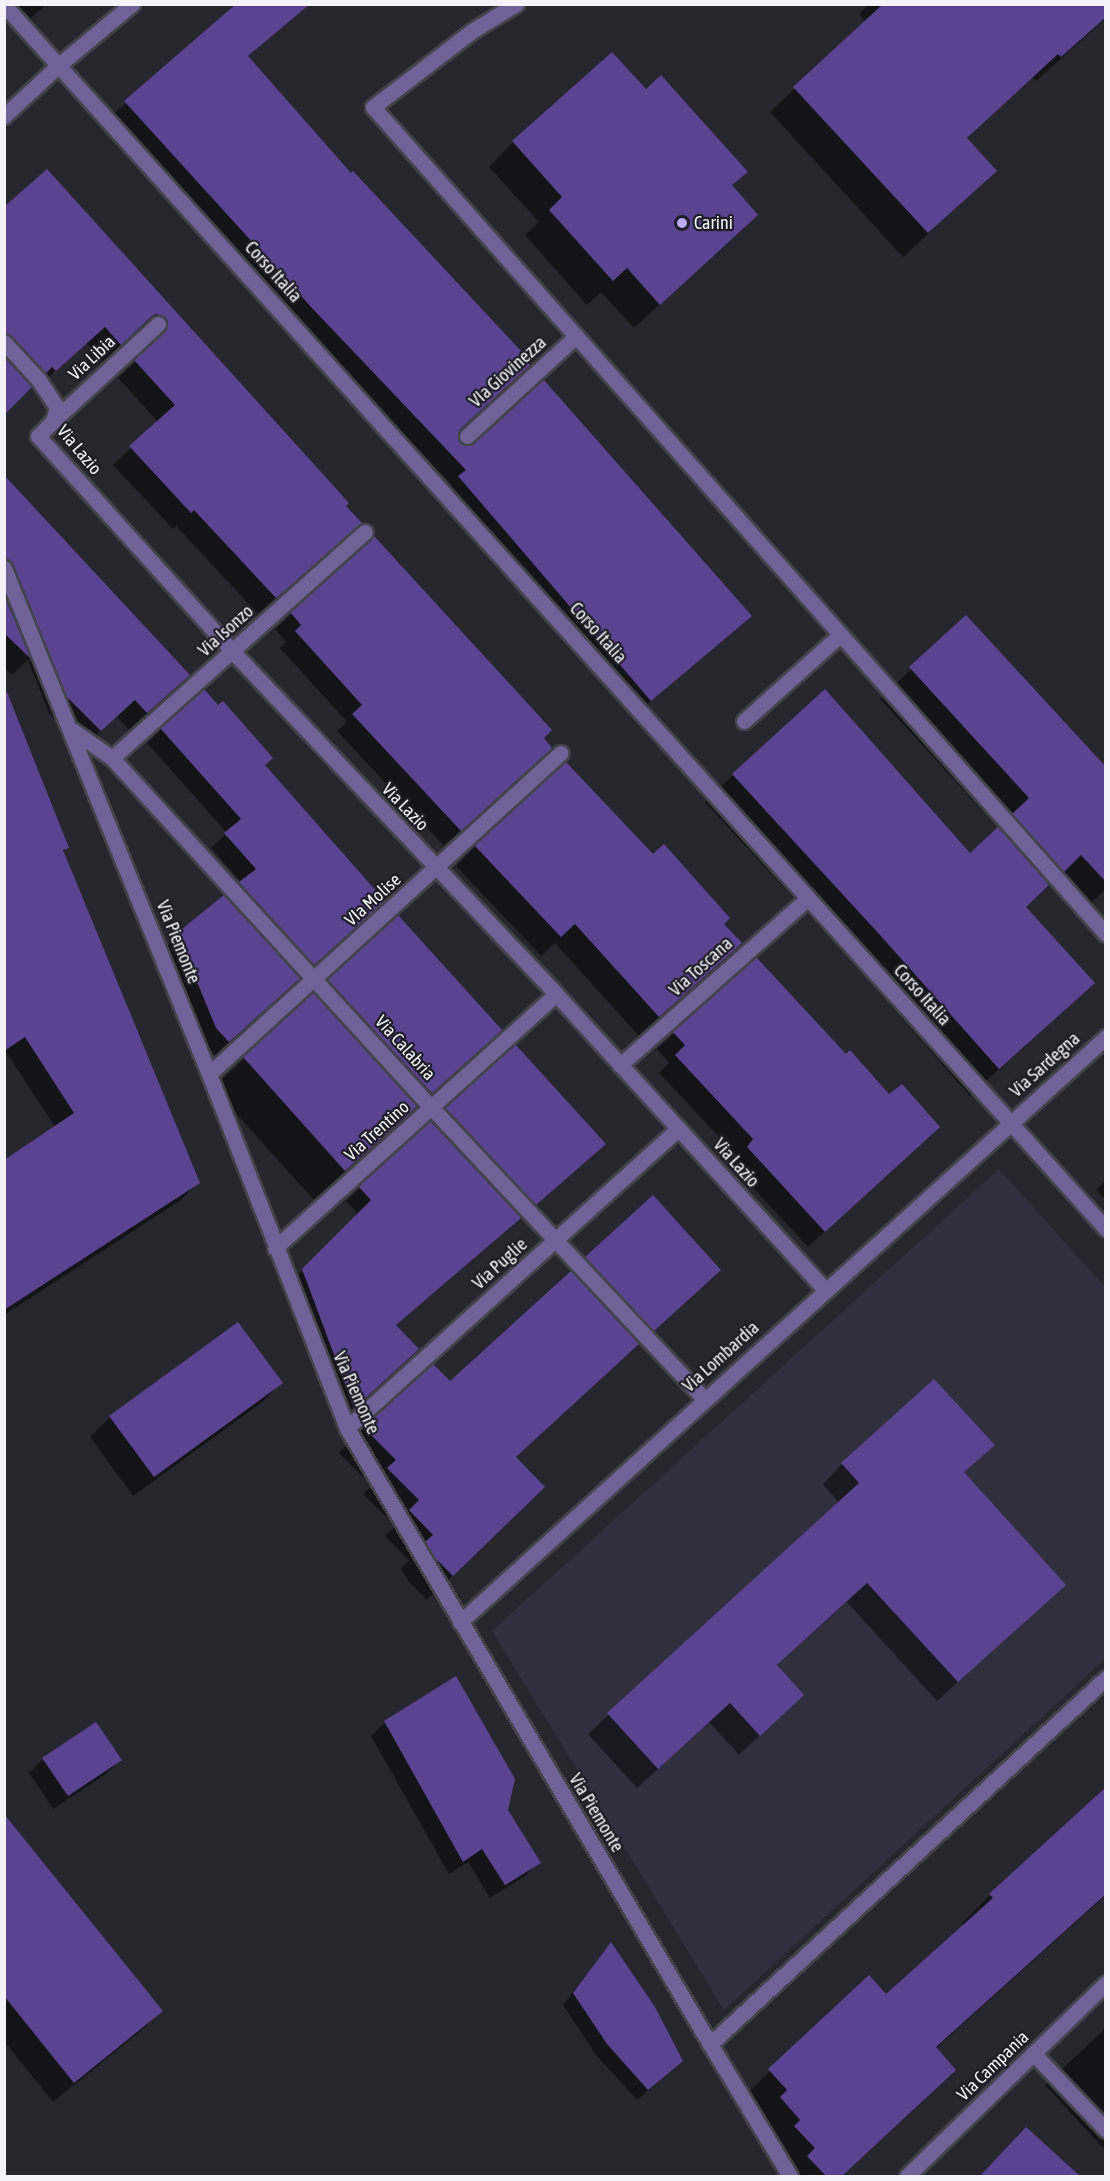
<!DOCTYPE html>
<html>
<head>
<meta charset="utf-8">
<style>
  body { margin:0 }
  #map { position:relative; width:1110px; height:2181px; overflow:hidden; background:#27262e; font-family:"Asap Condensed",sans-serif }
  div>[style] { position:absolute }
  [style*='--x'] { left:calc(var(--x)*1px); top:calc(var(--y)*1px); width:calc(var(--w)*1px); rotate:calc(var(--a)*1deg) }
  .built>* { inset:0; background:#312e3d }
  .shadow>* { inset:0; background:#0007 }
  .building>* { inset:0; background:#5a4492 }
  .roads { filter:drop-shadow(2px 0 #44434a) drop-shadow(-2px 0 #44434a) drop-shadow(0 2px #44434a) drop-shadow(0 -2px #44434a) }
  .minor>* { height:15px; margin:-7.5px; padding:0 7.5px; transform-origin:7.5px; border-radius:7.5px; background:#6e6297 }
  .dots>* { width:16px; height:16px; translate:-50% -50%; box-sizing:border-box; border:3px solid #1e1c25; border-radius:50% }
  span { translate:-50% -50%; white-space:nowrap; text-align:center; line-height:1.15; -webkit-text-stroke:4.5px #1e1c25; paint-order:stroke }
  .poi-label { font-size:18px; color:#f4f3f9 }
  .left { translate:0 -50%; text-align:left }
  .street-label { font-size:18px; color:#f4f3f9 }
  .frame { position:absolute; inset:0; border:6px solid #f4f3f9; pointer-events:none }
</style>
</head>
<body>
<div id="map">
  <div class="built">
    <i style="clip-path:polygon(999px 1169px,1105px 1287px,1105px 1659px,724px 2010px,492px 1631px)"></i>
  </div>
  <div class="shadow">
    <i style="clip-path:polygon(13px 4px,47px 4px,28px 21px)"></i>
    <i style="clip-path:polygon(238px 4px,310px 4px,247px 57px,458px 431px,458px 443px,750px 616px,635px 715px,444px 493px,452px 485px,213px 232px,110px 117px)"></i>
    <i style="clip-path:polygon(869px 4px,1106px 4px,1106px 18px,1036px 81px,1032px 77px,966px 139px,970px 195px,903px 257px,770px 112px,866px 22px,859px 14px)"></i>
    <i style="clip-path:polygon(646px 92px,746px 171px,731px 186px,756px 215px,634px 328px,601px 292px,587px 305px,525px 235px,539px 222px,489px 167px,513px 142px)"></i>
    <i style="clip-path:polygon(47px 172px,360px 523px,258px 614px,176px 526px,173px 529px,113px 465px,158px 422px,118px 378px,149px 348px,151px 340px,148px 334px,138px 331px,133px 333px,103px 361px,86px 343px,38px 387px,34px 383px,4px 413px,4px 209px)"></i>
    <i style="clip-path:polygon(4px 477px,188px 675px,129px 730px,117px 716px,83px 747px,49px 713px,28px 660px,12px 675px,4px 668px)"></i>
    <i style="clip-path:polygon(374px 538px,542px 739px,535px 763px,444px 846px,337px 731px,347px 722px,280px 648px,286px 642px,275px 629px)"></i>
    <i style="clip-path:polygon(966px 617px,1103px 766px,1106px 764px,1106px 889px,1078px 915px,1050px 885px,1025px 907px,1093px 983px,970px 1096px,853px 963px,705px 802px,733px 775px,970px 855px,999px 829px,880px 699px)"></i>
    <i style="clip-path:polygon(4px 691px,67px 848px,62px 852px,198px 1182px,181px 1200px,4px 1315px,4px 1162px,55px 1127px,7px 1053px,4px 1055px)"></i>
    <i style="clip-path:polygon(161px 729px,264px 765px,369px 914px,215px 1055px,203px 1042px,164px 948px,241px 882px,211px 848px,227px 833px,147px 743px)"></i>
    <i style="clip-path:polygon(475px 846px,722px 924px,740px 943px,639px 1036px,555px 943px,541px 956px,456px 866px)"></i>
    <i style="clip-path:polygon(328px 980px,500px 1030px,314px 1200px,213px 1088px)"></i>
    <i style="clip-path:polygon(674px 1033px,921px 1143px,808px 1247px,732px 1165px,737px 1156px,659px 1073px,669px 1063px,657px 1049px)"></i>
    <i style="clip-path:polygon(446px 1109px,604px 1144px,395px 1326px,417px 1349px,340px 1420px,289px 1284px,359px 1215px,346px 1201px)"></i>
    <i style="clip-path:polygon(1106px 1180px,1106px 1200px,1096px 1190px)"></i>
    <i style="clip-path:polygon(653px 1197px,705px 1283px,515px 1458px,518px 1512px,427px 1600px,408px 1581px,401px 1568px,409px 1561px,385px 1536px,395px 1526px,363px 1494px,372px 1486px,339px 1453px,364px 1428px,450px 1383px)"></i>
    <i style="clip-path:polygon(281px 1383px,261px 1403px,133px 1496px,90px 1437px,110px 1417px)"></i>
    <i style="clip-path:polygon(993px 1445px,963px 1473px,1064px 1585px,937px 1701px,847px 1602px,776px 1666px,782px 1714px,739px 1755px,709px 1722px,637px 1788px,588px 1734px,839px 1503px,823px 1484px,842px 1464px)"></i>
    <i style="clip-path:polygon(385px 1722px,507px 1811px,539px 1862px,525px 1876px,490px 1898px,468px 1862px,449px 1874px,371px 1736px)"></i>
    <i style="clip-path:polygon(43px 1759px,120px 1760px,106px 1774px,53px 1809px,29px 1773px)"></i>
    <i style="clip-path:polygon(1106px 1789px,1106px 1895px,935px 2049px,926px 2098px,842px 2176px,786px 2176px,766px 2155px,773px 2149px,741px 2099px,869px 1977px,886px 1996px,964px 1926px,962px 1923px,990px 1895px)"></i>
    <i style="clip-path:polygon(4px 1836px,161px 2011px,141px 2031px,53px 2102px,4px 2041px)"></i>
    <i style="clip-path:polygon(611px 1944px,681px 2061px,637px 2100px,596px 2055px,563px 2005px)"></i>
    <i style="clip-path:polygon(1106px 2028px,1106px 2145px,1103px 2148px,1045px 2085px)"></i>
    <i style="clip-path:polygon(1003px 2152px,1077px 2176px,980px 2176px)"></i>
  </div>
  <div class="building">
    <i style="clip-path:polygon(236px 4px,310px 4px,248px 56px,351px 173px,353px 171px,521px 351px,519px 353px,530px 365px,460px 429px,458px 434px,459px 442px,465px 445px,474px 443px,543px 379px,752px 616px,651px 701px,458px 476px,466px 470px,312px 308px,124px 101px)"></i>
    <i style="clip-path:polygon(883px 4px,1106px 4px,1106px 17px,1061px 57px,1058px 54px,967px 138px,997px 171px,928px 233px,793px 87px)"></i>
    <i style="clip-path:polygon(612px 52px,646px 89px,661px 75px,748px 172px,732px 185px,758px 215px,660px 305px,627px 268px,613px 281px,549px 210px,562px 197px,512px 141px)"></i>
    <i style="clip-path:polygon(47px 169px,349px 503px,346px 506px,362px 523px,276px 598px,194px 510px,191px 513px,129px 446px,175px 405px,134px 360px,165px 331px,168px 322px,165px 317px,156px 314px,152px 316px,121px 345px,105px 327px,56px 371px,52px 367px,46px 373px,11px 335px,4px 333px,4px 207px)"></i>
    <i style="clip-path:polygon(4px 357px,32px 387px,4px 415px)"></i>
    <i style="clip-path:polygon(4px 475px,190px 675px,147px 713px,135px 700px,101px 731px,66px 696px,13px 564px,4px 558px)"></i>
    <i style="clip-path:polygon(374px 536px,552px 730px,544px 738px,552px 748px,461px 831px,352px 714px,362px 705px,295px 631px,301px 625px,290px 612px)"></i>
    <i style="clip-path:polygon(4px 595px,31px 659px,4px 633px)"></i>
    <i style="clip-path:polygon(966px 615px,1106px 767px,1106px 882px,1081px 855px,1064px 872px,1012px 814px,1029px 798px,909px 667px)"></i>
    <i style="clip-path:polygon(204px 689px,218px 705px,223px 701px,273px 758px,265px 765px,385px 901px,314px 965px,239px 882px,256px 869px,224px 833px,241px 819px,160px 728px)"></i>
    <i style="clip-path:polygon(825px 689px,970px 853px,998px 827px,1049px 885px,1026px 907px,1095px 983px,999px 1069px,880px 935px,732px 774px)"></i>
    <i style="clip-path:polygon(7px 692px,69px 848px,63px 850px,200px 1183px,4px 1310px,4px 1160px,74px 1113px,25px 1037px,4px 1051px,4px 693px)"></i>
    <i style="clip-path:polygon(566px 762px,653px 854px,664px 844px,730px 918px,724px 924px,742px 943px,659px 1017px,575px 924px,561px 937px,474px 845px)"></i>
    <i style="clip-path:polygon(224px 895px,300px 978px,229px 1042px,216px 1028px,177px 933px)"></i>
    <i style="clip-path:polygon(398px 915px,502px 1030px,432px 1093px,327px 979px)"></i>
    <i style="clip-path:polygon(756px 957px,846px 1054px,850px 1050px,889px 1094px,902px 1084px,940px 1127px,825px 1232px,747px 1147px,753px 1139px,675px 1055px,685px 1045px,672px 1031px)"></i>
    <i style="clip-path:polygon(313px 992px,417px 1106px,345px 1171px,243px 1057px)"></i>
    <i style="clip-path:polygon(515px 1044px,606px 1144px,536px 1205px,445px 1108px)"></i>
    <i style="clip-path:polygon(430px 1121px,521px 1218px,396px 1325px,419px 1349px,354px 1408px,302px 1269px,371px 1200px,358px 1186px)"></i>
    <i style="clip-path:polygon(653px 1195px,721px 1270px,654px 1331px,585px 1257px)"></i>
    <i style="clip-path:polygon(571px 1271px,639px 1344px,516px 1457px,545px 1487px,453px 1576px,433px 1556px,425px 1542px,433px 1535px,409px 1510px,419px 1500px,387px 1468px,396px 1460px,363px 1427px,433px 1364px,450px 1381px)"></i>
    <i style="clip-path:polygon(238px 1322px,283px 1383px,154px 1477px,109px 1416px)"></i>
    <i style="clip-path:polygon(934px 1379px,995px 1445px,964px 1472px,1066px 1585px,958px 1682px,867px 1583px,777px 1665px,804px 1695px,760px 1736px,730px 1703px,658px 1769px,607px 1713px,859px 1483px,841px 1463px)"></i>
    <i style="clip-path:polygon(456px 1676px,515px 1779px,508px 1810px,541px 1863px,505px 1885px,482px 1849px,463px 1862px,384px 1721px)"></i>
    <i style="clip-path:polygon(96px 1722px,122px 1760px,68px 1796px,42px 1758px)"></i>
    <i style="clip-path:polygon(1106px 1787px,1106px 1894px,936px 2047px,956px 2070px,842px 2176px,826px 2176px,807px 2156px,815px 2148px,794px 2126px,800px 2120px,780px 2097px,787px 2090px,768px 2069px,869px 1975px,886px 1994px,993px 1898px,989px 1894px)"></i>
    <i style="clip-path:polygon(4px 1814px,163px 2011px,74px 2083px,4px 1996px)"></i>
    <i style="clip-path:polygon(611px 1942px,655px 2007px,683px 2061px,648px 2090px,607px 2044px,573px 1993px)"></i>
    <i style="clip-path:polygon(1026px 2127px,1080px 2176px,980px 2176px)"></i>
  </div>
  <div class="roads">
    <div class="minor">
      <i style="--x:516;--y:4;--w:52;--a:148.5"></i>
      <i style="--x:472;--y:31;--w:125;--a:142.5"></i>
      <i style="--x:373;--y:107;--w:1105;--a:48.45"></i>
      <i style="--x:4;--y:5;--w:1647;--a:48"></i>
      <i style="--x:4;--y:116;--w:76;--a:-42.9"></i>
      <i style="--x:60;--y:64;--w:94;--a:-39.8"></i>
      <i style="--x:4;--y:342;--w:50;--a:47.4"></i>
      <i style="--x:38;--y:379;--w:34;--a:56"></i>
      <i style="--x:57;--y:407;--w:15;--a:106"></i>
      <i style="--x:53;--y:421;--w:21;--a:135"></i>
      <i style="--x:38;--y:436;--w:291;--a:47.9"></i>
      <i style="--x:233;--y:652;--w:470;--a:46.6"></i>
      <i style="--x:556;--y:994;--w:400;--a:47.7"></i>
      <i style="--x:53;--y:421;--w:143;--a:-42.7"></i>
      <i style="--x:467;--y:436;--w:148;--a:-42.5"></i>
      <i style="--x:4;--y:568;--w:546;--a:67.95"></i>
      <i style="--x:209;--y:1074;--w:380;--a:68.7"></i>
      <i style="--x:347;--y:1428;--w:715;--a:59.49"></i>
      <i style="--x:710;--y:2044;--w:154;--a:58.8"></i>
      <i style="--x:744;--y:721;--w:129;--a:-41.9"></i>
      <i style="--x:72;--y:730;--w:49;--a:35"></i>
      <i style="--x:112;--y:758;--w:474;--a:47.6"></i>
      <i style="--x:432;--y:1108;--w:398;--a:46.9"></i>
      <i style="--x:112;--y:758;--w:339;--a:-41.8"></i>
      <i style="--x:620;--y:1065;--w:251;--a:-41.6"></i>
      <i style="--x:209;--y:1074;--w:476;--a:-42.4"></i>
      <i style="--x:275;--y:1248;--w:379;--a:-42.1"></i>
      <i style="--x:347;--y:1428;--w:447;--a:-42.1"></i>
      <i style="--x:460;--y:1622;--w:872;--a:-42.16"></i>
      <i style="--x:710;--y:2044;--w:539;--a:-42.75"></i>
      <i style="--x:1033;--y:2053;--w:106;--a:46.5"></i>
      <i style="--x:907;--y:2176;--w:277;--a:-44.1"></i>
    </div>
  </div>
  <div class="dots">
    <i style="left:682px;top:223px;background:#bbaaf6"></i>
  </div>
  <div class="poi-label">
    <span class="left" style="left:694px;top:223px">Carini</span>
  </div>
  <div class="street-label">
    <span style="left:273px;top:272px;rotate:48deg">Corso Italia</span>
    <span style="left:92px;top:358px;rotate:-43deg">Via Libia</span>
    <span style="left:508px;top:372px;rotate:-42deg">VIa Giovinezza</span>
    <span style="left:79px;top:450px;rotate:50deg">Via Lazio</span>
    <span style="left:226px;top:631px;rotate:-42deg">Via Isonzo</span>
    <span style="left:598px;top:633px;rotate:48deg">Corso Italia</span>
    <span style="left:405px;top:807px;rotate:46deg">Via Lazio</span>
    <span style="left:373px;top:900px;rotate:-42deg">VIa Molise</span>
    <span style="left:178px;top:942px;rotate:68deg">Via Piemonte</span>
    <span style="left:701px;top:967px;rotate:-42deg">Via Toscana</span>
    <span style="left:922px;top:995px;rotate:48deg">Corso Italia</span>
    <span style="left:405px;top:1048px;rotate:48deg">Via Calabria</span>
    <span style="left:1045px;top:1065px;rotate:-42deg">Via Sardegna</span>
    <span style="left:377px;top:1131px;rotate:-42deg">Via Trentino</span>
    <span style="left:736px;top:1163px;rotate:48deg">Via Lazio</span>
    <span style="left:500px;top:1264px;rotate:-42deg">Via Puglie</span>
    <span style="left:721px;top:1357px;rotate:-42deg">Via Lombardia</span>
    <span style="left:356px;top:1393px;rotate:66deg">Via Piemonte</span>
    <span style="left:596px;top:1813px;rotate:59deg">Via Piemonte</span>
    <span style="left:993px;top:2066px;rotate:-44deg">Via Campania</span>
  </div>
  <div class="frame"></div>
</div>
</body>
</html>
